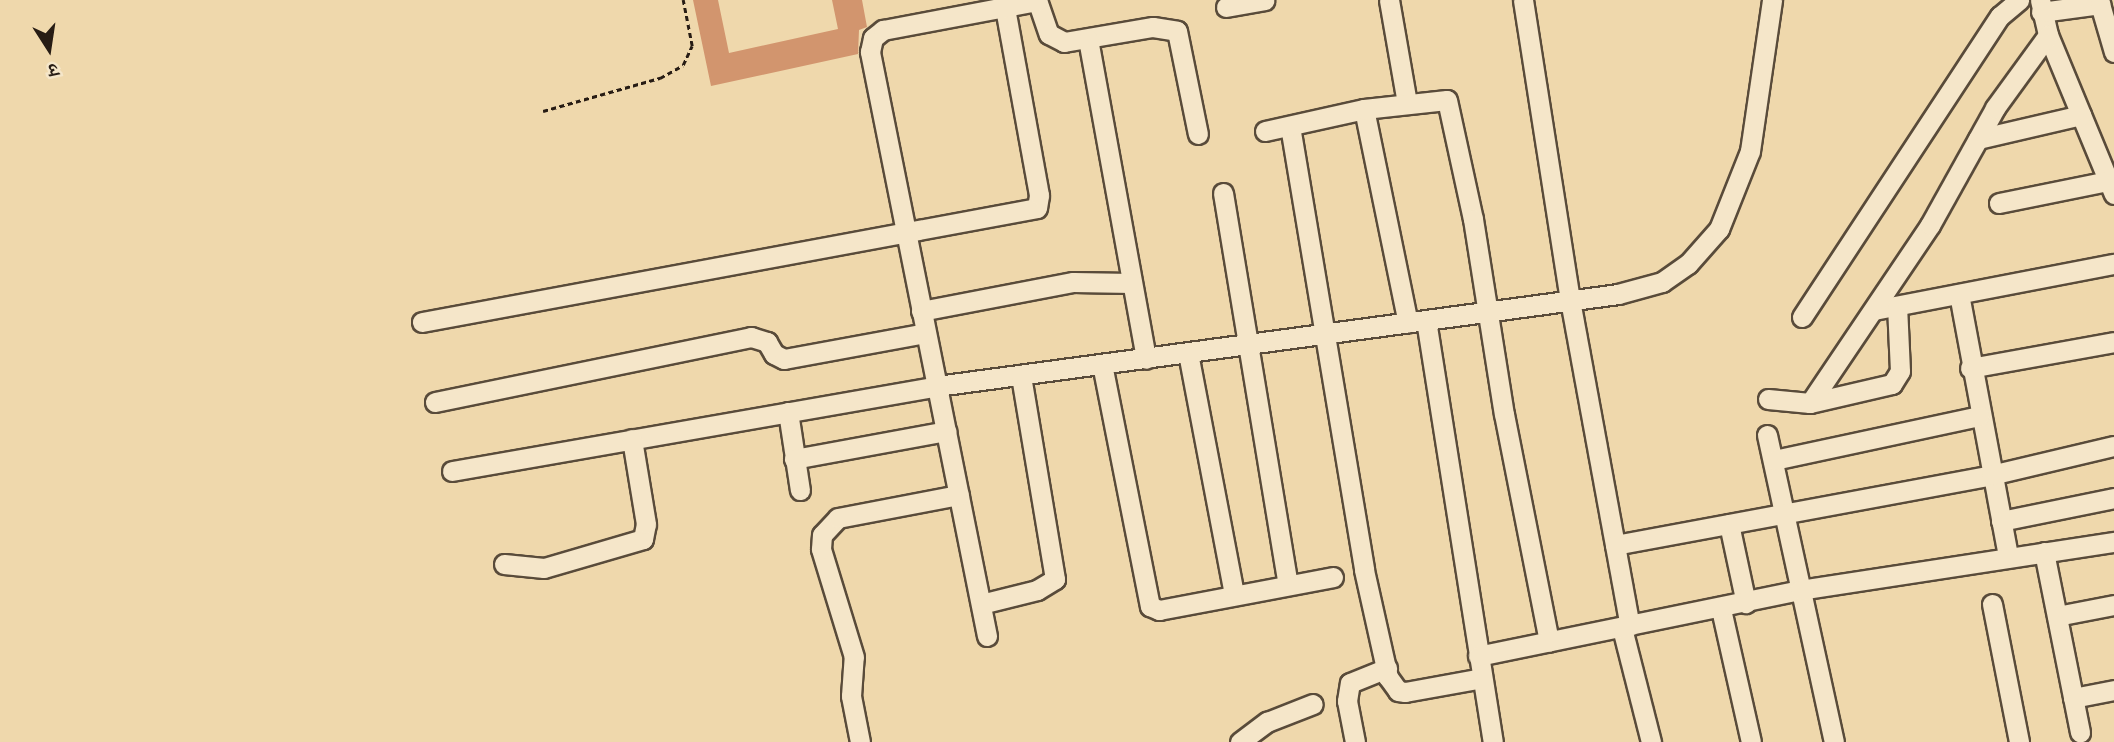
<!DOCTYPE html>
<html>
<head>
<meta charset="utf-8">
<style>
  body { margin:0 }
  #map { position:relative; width:2114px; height:742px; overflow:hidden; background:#efd8ac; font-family:"Libre Bodoni","Noto Serif Devanagari",serif }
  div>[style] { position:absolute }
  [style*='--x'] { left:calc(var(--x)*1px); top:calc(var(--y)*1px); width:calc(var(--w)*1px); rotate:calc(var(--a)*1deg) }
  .building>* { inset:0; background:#d2956e }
  .path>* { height:2.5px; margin-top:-1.25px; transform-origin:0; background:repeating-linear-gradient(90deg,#271c14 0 5px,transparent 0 8.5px) }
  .roads { filter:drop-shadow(2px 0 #594b3a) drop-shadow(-2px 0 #594b3a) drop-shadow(0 2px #594b3a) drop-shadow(0 -2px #594b3a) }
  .minor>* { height:19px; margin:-9.5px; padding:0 9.5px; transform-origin:9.5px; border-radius:9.5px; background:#f5e6c9 }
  span { translate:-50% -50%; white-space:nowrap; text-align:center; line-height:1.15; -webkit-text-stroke:6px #f5e6c9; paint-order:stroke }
  .north { position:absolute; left:14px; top:14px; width:70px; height:70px; -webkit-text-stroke:5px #f5e6c9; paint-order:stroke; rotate:168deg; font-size:19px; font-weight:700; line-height:28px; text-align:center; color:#271c14 }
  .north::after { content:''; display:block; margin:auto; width:24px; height:32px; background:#271c14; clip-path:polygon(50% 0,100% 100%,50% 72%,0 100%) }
</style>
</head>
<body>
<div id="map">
  <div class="building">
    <i style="clip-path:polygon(693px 0,718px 0,729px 53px,838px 29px,832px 0,862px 0,867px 27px,859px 30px,858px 54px,711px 86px)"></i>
  </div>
  <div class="path">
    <i style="--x:543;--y:111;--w:122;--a:-15.8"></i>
    <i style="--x:660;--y:78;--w:26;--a:-29"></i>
    <i style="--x:683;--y:65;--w:21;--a:-65"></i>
    <i style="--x:692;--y:46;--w:47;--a:-101.1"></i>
  </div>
  <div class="roads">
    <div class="minor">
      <i style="--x:1037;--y:0;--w:36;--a:71"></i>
      <i style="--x:1049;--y:34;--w:17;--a:28"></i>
      <i style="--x:1064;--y:42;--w:90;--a:-9.6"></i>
      <i style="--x:1153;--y:27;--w:24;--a:9"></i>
      <i style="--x:1177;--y:31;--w:105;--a:78.5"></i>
      <i style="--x:1389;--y:0;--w:105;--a:80.1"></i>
      <i style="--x:1523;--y:0;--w:304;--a:81.1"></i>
      <i style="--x:1570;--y:300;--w:331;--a:79.6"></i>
      <i style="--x:2040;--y:0;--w:36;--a:77"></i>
      <i style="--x:2048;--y:35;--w:172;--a:67.5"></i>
      <i style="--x:1226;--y:7;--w:39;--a:-10"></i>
      <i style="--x:2041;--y:12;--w:60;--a:-7.7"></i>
      <i style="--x:2100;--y:4;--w:50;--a:73.7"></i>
      <i style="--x:1088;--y:39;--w:325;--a:79.7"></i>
      <i style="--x:1364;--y:109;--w:218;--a:78.4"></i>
      <i style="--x:1290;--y:126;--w:450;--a:80.5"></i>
      <i style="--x:1364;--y:570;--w:110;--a:77.4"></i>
      <i style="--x:1388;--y:677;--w:17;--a:54"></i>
      <i style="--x:1398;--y:691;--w:7;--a:8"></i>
      <i style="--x:1405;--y:692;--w:78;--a:-10.3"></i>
      <i style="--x:1265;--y:131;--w:101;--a:-12.5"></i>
      <i style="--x:1364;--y:109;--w:83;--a:-6.2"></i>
      <i style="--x:1447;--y:100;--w:122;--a:77.7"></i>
      <i style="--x:1473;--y:219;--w:197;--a:81"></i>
      <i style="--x:1504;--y:414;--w:232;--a:78.8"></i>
      <i style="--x:1978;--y:139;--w:106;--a:-13.1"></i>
      <i style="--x:1223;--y:193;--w:397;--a:80.6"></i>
      <i style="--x:1999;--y:203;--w:111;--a:-11.4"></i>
      <i style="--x:1959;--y:294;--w:268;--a:79.4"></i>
      <i style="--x:1874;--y:310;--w:244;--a:-10.9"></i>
      <i style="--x:921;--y:311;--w:155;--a:-10.8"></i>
      <i style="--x:1073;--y:282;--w:59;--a:1"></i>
      <i style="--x:1802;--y:317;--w:360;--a:-56.7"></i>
      <i style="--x:2000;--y:16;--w:25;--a:-40"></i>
      <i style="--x:1426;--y:320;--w:427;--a:81"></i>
      <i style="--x:422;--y:322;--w:625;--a:-10.5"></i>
      <i style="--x:1037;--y:208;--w:13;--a:-81"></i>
      <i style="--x:1039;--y:195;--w:191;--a:-100.3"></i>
      <i style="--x:1188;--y:353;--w:246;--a:79.2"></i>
      <i style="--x:1102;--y:364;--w:247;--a:78.8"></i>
      <i style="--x:1150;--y:606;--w:10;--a:24"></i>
      <i style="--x:1159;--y:610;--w:177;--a:-10.7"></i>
      <i style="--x:1970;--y:368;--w:146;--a:-10.2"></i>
      <i style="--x:1768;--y:399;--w:42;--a:5.4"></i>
      <i style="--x:1810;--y:403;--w:84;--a:-13"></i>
      <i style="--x:1892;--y:384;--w:15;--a:-58"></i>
      <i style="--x:1900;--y:371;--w:65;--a:-92.6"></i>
      <i style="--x:435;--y:402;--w:323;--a:-11.6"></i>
      <i style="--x:751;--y:337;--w:17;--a:17"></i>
      <i style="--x:767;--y:342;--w:14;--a:60"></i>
      <i style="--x:774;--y:354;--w:11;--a:27"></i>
      <i style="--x:784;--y:359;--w:144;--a:-10.4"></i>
      <i style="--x:1810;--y:403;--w:215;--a:-56"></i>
      <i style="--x:1930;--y:225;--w:134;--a:-60.9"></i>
      <i style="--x:1995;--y:108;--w:90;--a:-54"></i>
      <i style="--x:788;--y:412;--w:79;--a:81.3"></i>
      <i style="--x:1767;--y:435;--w:314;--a:77.7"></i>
      <i style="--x:794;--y:459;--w:155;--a:-10.4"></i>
      <i style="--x:1774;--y:460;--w:210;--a:-12.1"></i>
      <i style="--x:452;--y:471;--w:492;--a:-9.9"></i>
      <i style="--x:937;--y:386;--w:687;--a:-7.69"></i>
      <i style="--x:1618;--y:294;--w:46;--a:-15.3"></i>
      <i style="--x:1662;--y:282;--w:32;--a:-35"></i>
      <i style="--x:1688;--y:264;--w:47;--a:-48.5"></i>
      <i style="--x:1719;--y:229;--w:84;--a:-68.3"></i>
      <i style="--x:1750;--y:151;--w:153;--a:-81.7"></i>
      <i style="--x:2001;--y:521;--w:115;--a:-11.5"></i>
      <i style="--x:1729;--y:524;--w:81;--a:77.9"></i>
      <i style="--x:1615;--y:545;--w:382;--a:-10.5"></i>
      <i style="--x:1991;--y:475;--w:126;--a:-13.3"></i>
      <i style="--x:2044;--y:552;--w:184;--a:78.7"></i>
      <i style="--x:504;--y:564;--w:40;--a:5.7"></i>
      <i style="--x:544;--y:568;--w:103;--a:-16.3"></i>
      <i style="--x:643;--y:539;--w:15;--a:-79"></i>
      <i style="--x:646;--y:524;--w:86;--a:-99.4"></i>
      <i style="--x:981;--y:604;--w:58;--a:-14"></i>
      <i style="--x:1037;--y:590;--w:21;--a:-31"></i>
      <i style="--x:1055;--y:579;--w:207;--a:-99.5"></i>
      <i style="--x:1992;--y:604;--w:141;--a:78.9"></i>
      <i style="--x:1721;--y:609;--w:136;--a:77.3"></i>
      <i style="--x:2057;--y:616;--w:58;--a:-10.9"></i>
      <i style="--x:1622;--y:628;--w:118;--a:75.7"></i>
      <i style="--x:987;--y:636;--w:596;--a:-101.33"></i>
      <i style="--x:870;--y:52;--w:14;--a:-78"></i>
      <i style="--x:873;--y:38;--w:13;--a:-39"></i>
      <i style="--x:883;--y:30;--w:157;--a:-10.7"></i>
      <i style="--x:1478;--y:656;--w:329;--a:-11.6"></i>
      <i style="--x:1800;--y:590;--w:318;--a:-8.7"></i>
      <i style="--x:2073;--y:698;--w:42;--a:-11"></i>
      <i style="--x:860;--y:742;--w:47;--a:-101.1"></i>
      <i style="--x:851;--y:696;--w:39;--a:-86"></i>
      <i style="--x:854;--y:657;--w:113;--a:-107"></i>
      <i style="--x:821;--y:549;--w:14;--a:-86"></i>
      <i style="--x:822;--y:535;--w:23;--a:-47"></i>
      <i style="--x:838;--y:518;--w:123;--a:-10.8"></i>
      <i style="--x:1240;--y:742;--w:34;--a:-37"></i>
      <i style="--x:1267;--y:722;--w:49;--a:-21.4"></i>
      <i style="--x:1355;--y:742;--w:42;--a:-101"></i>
      <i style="--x:1347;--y:701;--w:18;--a:-81"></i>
      <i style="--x:1350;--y:683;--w:40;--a:-22"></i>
    </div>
  </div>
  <div class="north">उ</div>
</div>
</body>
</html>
